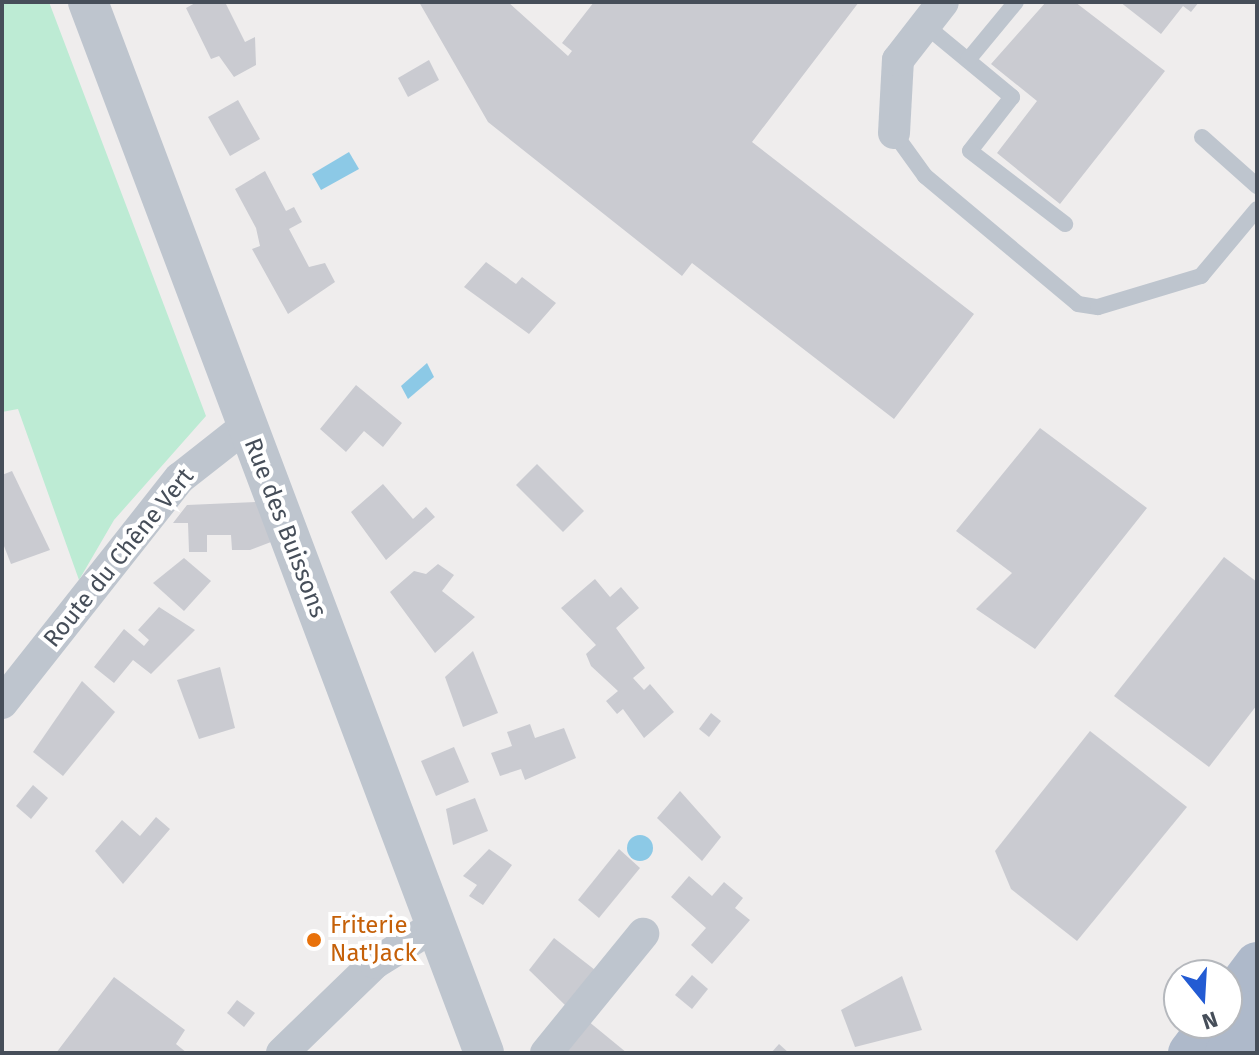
<!DOCTYPE html>
<html>
<head>
<meta charset="utf-8">
<style>
  body { margin:0 }
  #map { position:relative; width:1259px; height:1055px; overflow:hidden; background:#efeded; font-family:"Fira Sans",sans-serif }
  div>[style] { position:absolute }
  [style*='--x'] { left:calc(var(--x)*1px); top:calc(var(--y)*1px); width:calc(var(--w)*1px); rotate:calc(var(--a)*1deg) }
  .green>* { inset:0; background:#bdebd4 }
  .water>* { inset:0; background:#8cc9e6 }
  .round { border-radius:50% }
  .building>* { inset:0; background:#cacbd1 }
  .service>* { height:16px; margin:-8px; padding:0 8px; transform-origin:8px; border-radius:8px; background:#bec5ce }
  .minor>* { height:32px; margin:-16px; padding:0 16px; transform-origin:16px; border-radius:16px; background:#bec5ce }
  .tertiary>* { height:40px; margin:-20px; padding:0 20px; transform-origin:20px; border-radius:20px; background:#bec5ce }
  .primary>* { height:44px; margin:-22px; padding:0 22px; transform-origin:22px; border-radius:22px; background:#aeb9ca }
  .dots>* { width:22px; height:22px; translate:-50% -50%; box-sizing:border-box; border:4px solid #fff; border-radius:50% }
  span { translate:-50% -50%; white-space:nowrap; text-align:center; line-height:1.15; -webkit-text-stroke:8px #fff; paint-order:stroke }
  .street-label { font-size:24px; color:#464e59 }
  .food-label { font-size:24px; color:#c56008 }
  .left { translate:0 -50%; text-align:left }
  .frame { position:absolute; inset:0; border:4px solid #464e59; pointer-events:none }
  .north { position:absolute; left:1163px; top:959px; width:80px; height:80px; box-sizing:border-box; background:#fff; border:2px solid #b5b8bd; border-radius:50%; rotate:162deg; font-size:22px; font-weight:700; line-height:32px; text-align:center; color:#464e59 }
  .north::after { content:''; display:block; margin:auto; width:28px; height:36px; background:#235bd3; clip-path:polygon(50% 0,100% 100%,50% 72%,0 100%) }
</style>
</head>
<body>
<div id="map">
  <div class="green">
    <i style="clip-path:polygon(2px 2px,49px 2px,206px 416px,114px 520px,79px 580px,18px 409px,2px 412px)"></i>
  </div>
  <div class="water">
    <i style="clip-path:polygon(349px 152px,359px 169px,321px 190px,312px 174px)"></i>
    <i style="clip-path:polygon(427px 363px,434px 377px,408px 399px,401px 386px)"></i>
    <i class="round" style="left:627px;top:835px;width:26px;height:26px"></i>
  </div>
  <div class="building">
    <i style="clip-path:polygon(197px 2px,225px 2px,245px 42px,255px 37px,256px 65px,234px 77px,219px 56px,211px 59px,186px 8px)"></i>
    <i style="clip-path:polygon(419px 2px,508px 2px,568px 56px,572px 51px,562px 43px,594px 2px,859px 2px,752px 142px,974px 314px,894px 419px,692px 263px,682px 276px,488px 122px)"></i>
    <i style="clip-path:polygon(1046px 2px,1075px 2px,1165px 71px,1060px 204px,997px 153px,1037px 101px,991px 64px)"></i>
    <i style="clip-path:polygon(1120px 2px,1199px 2px,1191px 12px,1183px 6px,1161px 34px)"></i>
    <i style="clip-path:polygon(429px 60px,439px 80px,408px 97px,398px 78px)"></i>
    <i style="clip-path:polygon(238px 100px,260px 139px,230px 156px,208px 117px)"></i>
    <i style="clip-path:polygon(265px 171px,286px 211px,294px 207px,302px 222px,289px 229px,309px 267px,325px 263px,335px 282px,288px 314px,252px 249px,260px 246px,256px 228px,235px 189px)"></i>
    <i style="clip-path:polygon(486px 262px,516px 284px,522px 277px,556px 303px,529px 334px,464px 287px)"></i>
    <i style="clip-path:polygon(356px 385px,402px 423px,383px 447px,364px 431px,346px 452px,320px 429px)"></i>
    <i style="clip-path:polygon(1040px 428px,1147px 508px,1035px 649px,976px 609px,1012px 573px,956px 531px)"></i>
    <i style="clip-path:polygon(537px 464px,584px 511px,563px 532px,516px 485px)"></i>
    <i style="clip-path:polygon(12px 471px,50px 550px,11px 564px,2px 541px,2px 475px)"></i>
    <i style="clip-path:polygon(383px 484px,413px 519px,426px 507px,435px 517px,386px 560px,351px 512px)"></i>
    <i style="clip-path:polygon(256px 502px,271px 542px,250px 550px,232px 550px,231px 535px,207px 535px,207px 552px,189px 552px,188px 523px,173px 523px,187px 505px)"></i>
    <i style="clip-path:polygon(1224px 557px,1257px 582px,1257px 705px,1209px 767px,1114px 696px)"></i>
    <i style="clip-path:polygon(184px 558px,211px 581px,184px 611px,153px 583px)"></i>
    <i style="clip-path:polygon(438px 564px,454px 575px,442px 591px,475px 617px,435px 653px,390px 592px,414px 571px,426px 574px)"></i>
    <i style="clip-path:polygon(595px 579px,610px 597px,621px 587px,639px 608px,616px 628px,645px 668px,633px 678px,644px 690px,650px 684px,674px 712px,644px 738px,623px 709px,617px 714px,606px 701px,618px 691px,591px 666px,586px 654px,596px 645px,561px 608px)"></i>
    <i style="clip-path:polygon(159px 607px,195px 630px,151px 674px,133px 660px,114px 683px,94px 667px,124px 629px,144px 646px,149px 640px,138px 630px)"></i>
    <i style="clip-path:polygon(473px 651px,498px 713px,463px 727px,445px 677px)"></i>
    <i style="clip-path:polygon(220px 667px,235px 728px,199px 739px,177px 680px)"></i>
    <i style="clip-path:polygon(82px 681px,115px 712px,63px 776px,33px 752px)"></i>
    <i style="clip-path:polygon(711px 713px,721px 721px,709px 737px,699px 729px)"></i>
    <i style="clip-path:polygon(530px 724px,535px 738px,564px 728px,576px 758px,525px 780px,521px 769px,500px 776px,491px 753px,512px 746px,507px 732px)"></i>
    <i style="clip-path:polygon(1090px 731px,1187px 807px,1077px 941px,1011px 889px,995px 851px)"></i>
    <i style="clip-path:polygon(454px 747px,469px 782px,436px 796px,421px 761px)"></i>
    <i style="clip-path:polygon(33px 785px,48px 798px,31px 819px,16px 806px)"></i>
    <i style="clip-path:polygon(680px 791px,721px 837px,702px 861px,657px 818px)"></i>
    <i style="clip-path:polygon(475px 798px,488px 831px,453px 845px,446px 809px)"></i>
    <i style="clip-path:polygon(156px 817px,170px 829px,123px 884px,95px 851px,122px 820px,140px 836px)"></i>
    <i style="clip-path:polygon(489px 849px,512px 865px,483px 905px,469px 896px,477px 885px,463px 876px)"></i>
    <i style="clip-path:polygon(619px 849px,640px 868px,599px 918px,578px 900px)"></i>
    <i style="clip-path:polygon(689px 876px,712px 896px,724px 882px,743px 898px,735px 908px,750px 920px,712px 964px,691px 945px,706px 928px,671px 897px)"></i>
    <i style="clip-path:polygon(554px 938px,595px 970px,566px 1006px,529px 970px)"></i>
    <i style="clip-path:polygon(692px 975px,708px 989px,692px 1009px,675px 995px)"></i>
    <i style="clip-path:polygon(902px 976px,922px 1030px,855px 1047px,841px 1010px)"></i>
    <i style="clip-path:polygon(114px 977px,185px 1030px,176px 1044px,187px 1053px,56px 1053px)"></i>
    <i style="clip-path:polygon(237px 1000px,255px 1013px,244px 1027px,227px 1013px)"></i>
    <i style="clip-path:polygon(588px 1021px,627px 1053px,564px 1053px)"></i>
    <i style="clip-path:polygon(779px 1044px,789px 1053px,771px 1053px)"></i>
  </div>
  <div class="service">
    <i style="--x:925;--y:25;--w:113;--a:39.6"></i>
    <i style="--x:1012;--y:97;--w:68;--a:127.9"></i>
    <i style="--x:970;--y:151;--w:120;--a:37.5"></i>
    <i style="--x:968;--y:60;--w:75;--a:-50.4"></i>
    <i style="--x:894;--y:133;--w:53;--a:54.2"></i>
    <i style="--x:925;--y:176;--w:199;--a:39.9"></i>
    <i style="--x:1078;--y:304;--w:20;--a:9"></i>
    <i style="--x:1098;--y:307;--w:108;--a:-16.8"></i>
    <i style="--x:1201;--y:276;--w:87;--a:-50.1"></i>
    <i style="--x:1202;--y:137;--w:74;--a:41.7"></i>
  </div>
  <div class="minor">
    <i style="--x:894;--y:133;--w:73;--a:-86.9"></i>
    <i style="--x:898;--y:60;--w:73;--a:-52.2"></i>
    <i style="--x:2;--y:703;--w:287;--a:-51.7"></i>
    <i style="--x:180;--y:478;--w:84;--a:-38.2"></i>
    <i style="--x:282;--y:1053;--w:129;--a:-44.1"></i>
    <i style="--x:375;--y:963;--w:72;--a:-31.9"></i>
    <i style="--x:546;--y:1053;--w:154;--a:-50.8"></i>
  </div>
  <div class="tertiary">
    <i style="--x:88;--y:2;--w:1123;--a:69.35"></i>
  </div>
  <div class="primary">
    <i style="--x:1227;--y:1004;--w:50;--a:-53.1"></i>
    <i style="--x:1190;--y:1053;--w:38;--a:-53"></i>
    <i style="--x:1227;--y:1053;--w:51;--a:-53.8"></i>
  </div>
  <div class="dots">
    <i style="left:314px;top:940px;background:#e8710a"></i>
  </div>
  <div class="street-label">
    <span style="left:285px;top:528px;rotate:69deg">Rue des Buissons</span>
    <span style="left:119px;top:558px;rotate:-51deg">Route du Chêne Vert</span>
  </div>
  <div class="food-label">
    <span class="left" style="left:330px;top:940px">Friterie<br>Nat'Jack</span>
  </div>
  <div class="frame"></div>
  <div class="north">N</div>
</div>
</body>
</html>
